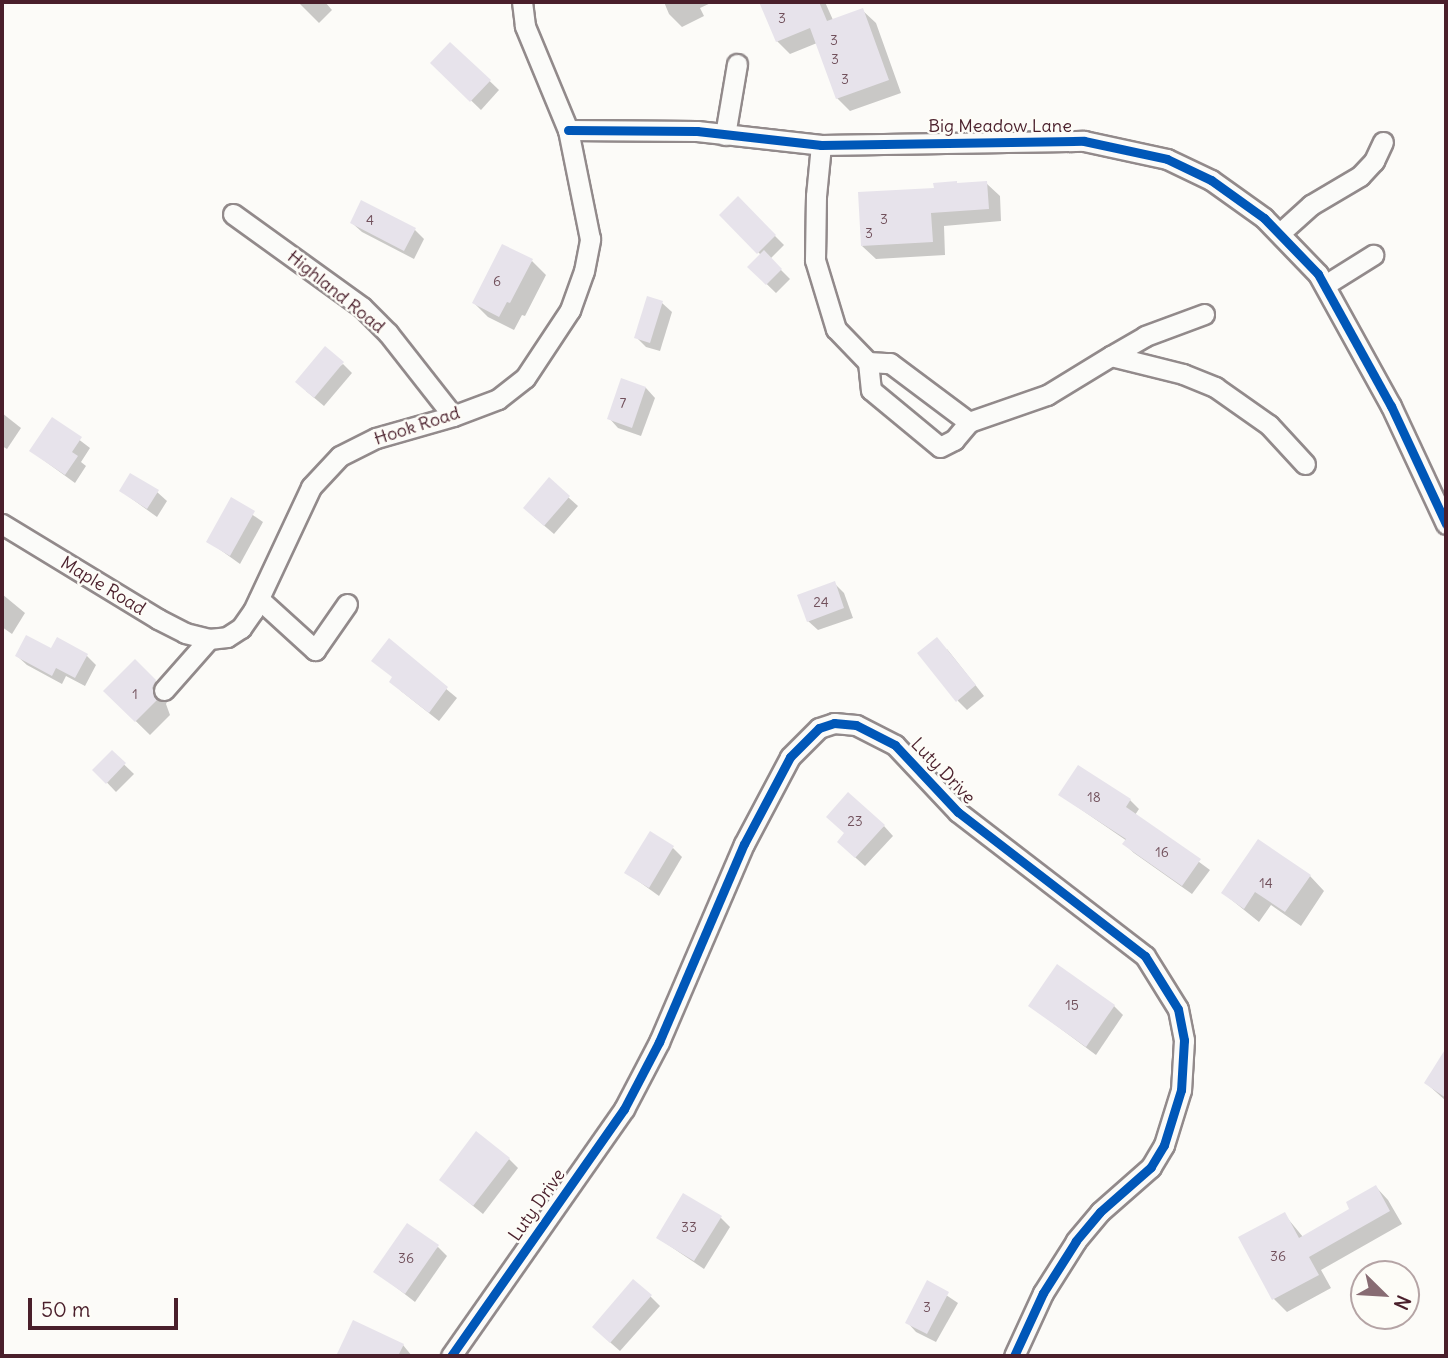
<!DOCTYPE html>
<html>
<head>
<meta charset="utf-8">
<style>
  body { margin:0 }
  #map { position:relative; width:1448px; height:1358px; overflow:hidden; background:#fcfbf8; font-family:Delius,sans-serif }
  div>[style] { position:absolute }
  [style*='--x'] { left:calc(var(--x)*1px); top:calc(var(--y)*1px); width:calc(var(--w)*1px); rotate:calc(var(--a)*1deg) }
  .shadow>* { inset:0; background:#0003 }
  .building>* { inset:0; background:#e7e3eb }
  .roads { filter:drop-shadow(2px 0 #928a8b) drop-shadow(-2px 0 #928a8b) drop-shadow(0 2px #928a8b) drop-shadow(0 -2px #928a8b) }
  .minor>* { height:19px; margin:-9.5px; padding:0 9.5px; transform-origin:9.5px; border-radius:9.5px; background:#fbfbf9 }
  .cycleway>* { height:9px; margin:-4.5px; padding:0 4.5px; transform-origin:4.5px; border-radius:4.5px; background:#0057b8 }
  span { translate:-50% -50%; white-space:nowrap; text-align:center; line-height:1.15; -webkit-text-stroke:5px #fdfcf7; paint-order:stroke }
  .number-label { font-size:14px; color:#71505b }
  .number-label span { -webkit-text-stroke-width:0 }
  .street-label { font-size:18px; color:#4a1f2b }
  .frame { position:absolute; inset:0; border:4px solid #4a1f2b; pointer-events:none }
  .north { position:absolute; left:1350px; top:1260px; width:70px; height:70px; box-sizing:border-box; background:#fdfcf7; border:2px solid #b5a4a5; border-radius:50%; rotate:114deg; font-size:19px; font-weight:700; line-height:28px; text-align:center; color:#4a1f2b }
  .north::after { content:''; display:block; margin:auto; width:24px; height:32px; background:#886c73; clip-path:polygon(50% 0,100% 100%,50% 72%,0 100%) }
  .scale { position:absolute; left:28px; top:1298px; width:150px; height:32px; box-sizing:border-box; border:4px solid #4a1f2b; border-top:0; padding-left:9px; font-size:21px; line-height:24px; white-space:nowrap; color:#4a1f2b; -webkit-text-stroke:5px #fdfcf7; paint-order:stroke }
</style>
</head>
<body>
<div id="map">
  <div class="shadow">
    <i style="clip-path:polygon(298px 2px,325px 2px,332px 10px,319px 23px)"></i>
    <i style="clip-path:polygon(664px 2px,713px 2px,700px 8px,704px 16px,682px 27px,669px 14px)"></i>
    <i style="clip-path:polygon(761px 2px,825px 2px,833px 20px,862px 10px,876px 23px,901px 93px,850px 111px,837px 98px,817px 43px,790px 54px,777px 41px)"></i>
    <i style="clip-path:polygon(451px 44px,499px 90px,481px 110px,432px 63px)"></i>
    <i style="clip-path:polygon(986px 183px,1000px 196px,1001px 221px,944px 226px,945px 255px,876px 259px,862px 246px,936px 189px)"></i>
    <i style="clip-path:polygon(738px 199px,784px 245px,770px 259px,790px 279px,776px 293px,749px 267px,761px 255px,721px 215px)"></i>
    <i style="clip-path:polygon(352px 223px,415px 230px,424px 239px,414px 259px,362px 232px)"></i>
    <i style="clip-path:polygon(532px 261px,546px 275px,525px 316px,522px 315px,514px 330px,488px 317px,474px 303px)"></i>
    <i style="clip-path:polygon(662px 303px,672px 312px,660px 351px,646px 347px,636px 337px)"></i>
    <i style="clip-path:polygon(343px 364px,352px 373px,324px 406px,306px 391px)"></i>
    <i style="clip-path:polygon(622px 380px,646px 388px,655px 398px,641px 436px,618px 428px,609px 418px)"></i>
    <i style="clip-path:polygon(2px 413px,21px 428px,7px 449px,2px 446px)"></i>
    <i style="clip-path:polygon(52px 419px,90px 448px,81px 462px,86px 466px,75px 483px,31px 451px)"></i>
    <i style="clip-path:polygon(549px 480px,578px 506px,554px 534px,534px 517px)"></i>
    <i style="clip-path:polygon(121px 491px,157px 492px,167px 501px,157px 517px)"></i>
    <i style="clip-path:polygon(231px 500px,263px 522px,240px 564px,208px 541px)"></i>
    <i style="clip-path:polygon(834px 583px,844px 593px,853px 618px,818px 630px,808px 621px)"></i>
    <i style="clip-path:polygon(2px 594px,25px 613px,12px 634px,2px 627px)"></i>
    <i style="clip-path:polygon(389px 641px,457px 698px,439px 721px,401px 691px,394px 678px)"></i>
    <i style="clip-path:polygon(947px 649px,984px 696px,967px 710px,958px 701px)"></i>
    <i style="clip-path:polygon(52px 651px,87px 656px,96px 665px,85px 686px,66px 676px,62px 684px,27px 665px,17px 656px)"></i>
    <i style="clip-path:polygon(135px 661px,170px 696px,166px 704px,170px 715px,150px 735px,105px 691px)"></i>
    <i style="clip-path:polygon(112px 753px,134px 774px,116px 792px,95px 770px)"></i>
    <i style="clip-path:polygon(1060px 795px,1130px 800px,1139px 809px,1135px 815px,1210px 870px,1192px 894px,1134px 853px,1124px 844px,1127px 841px)"></i>
    <i style="clip-path:polygon(884px 826px,893px 836px,865px 866px,848px 851px)"></i>
    <i style="clip-path:polygon(673px 848px,682px 857px,659px 896px,627px 873px)"></i>
    <i style="clip-path:polygon(1310px 876px,1324px 891px,1301px 926px,1271px 905px,1259px 922px,1223px 893px)"></i>
    <i style="clip-path:polygon(1030px 1006px,1114px 1006px,1123px 1015px,1096px 1055px)"></i>
    <i style="clip-path:polygon(1446px 1052px,1446px 1101px,1426px 1083px)"></i>
    <i style="clip-path:polygon(509px 1159px,518px 1168px,483px 1214px,441px 1180px)"></i>
    <i style="clip-path:polygon(1376px 1187px,1388px 1200px,1402px 1224px,1321px 1270px,1331px 1288px,1287px 1312px,1274px 1299px,1240px 1238px,1284px 1214px,1303px 1237px,1352px 1209px)"></i>
    <i style="clip-path:polygon(720px 1217px,730px 1227px,704px 1269px,658px 1238px)"></i>
    <i style="clip-path:polygon(438px 1247px,447px 1256px,415px 1302px,375px 1271px)"></i>
    <i style="clip-path:polygon(928px 1283px,958px 1303px,936px 1342px,916px 1332px,907px 1322px)"></i>
    <i style="clip-path:polygon(650px 1296px,660px 1306px,620px 1351px,603px 1336px)"></i>
    <i style="clip-path:polygon(353px 1323px,403px 1345px,412px 1356px,338px 1356px)"></i>
  </div>
  <div class="building">
    <i style="clip-path:polygon(759px 2px,819px 2px,827px 21px,863px 8px,889px 80px,836px 99px,810px 28px,776px 42px)"></i>
    <i style="clip-path:polygon(450px 42px,491px 80px,470px 102px,430px 63px)"></i>
    <i style="clip-path:polygon(957px 181px,957px 183px,987px 181px,989px 209px,931px 213px,933px 242px,861px 246px,858px 192px,934px 188px,933px 183px)"></i>
    <i style="clip-path:polygon(738px 196px,776px 235px,757px 254px,719px 215px)"></i>
    <i style="clip-path:polygon(361px 200px,416px 228px,404px 251px,350px 223px)"></i>
    <i style="clip-path:polygon(502px 244px,533px 259px,510px 303px,507px 302px,499px 317px,472px 303px)"></i>
    <i style="clip-path:polygon(764px 250px,782px 269px,766px 285px,747px 267px)"></i>
    <i style="clip-path:polygon(647px 296px,663px 301px,650px 343px,634px 338px)"></i>
    <i style="clip-path:polygon(325px 346px,344px 362px,314px 398px,295px 382px)"></i>
    <i style="clip-path:polygon(621px 378px,646px 387px,632px 428px,607px 419px)"></i>
    <i style="clip-path:polygon(52px 417px,82px 437px,72px 452px,78px 456px,65px 475px,29px 451px)"></i>
    <i style="clip-path:polygon(130px 473px,159px 490px,147px 509px,119px 491px)"></i>
    <i style="clip-path:polygon(549px 477px,570px 496px,544px 526px,523px 508px)"></i>
    <i style="clip-path:polygon(231px 497px,255px 511px,230px 556px,206px 542px)"></i>
    <i style="clip-path:polygon(835px 581px,844px 608px,807px 622px,797px 595px)"></i>
    <i style="clip-path:polygon(26px 635px,51px 648px,57px 637px,88px 654px,75px 678px,56px 668px,52px 676px,15px 656px)"></i>
    <i style="clip-path:polygon(937px 637px,976px 685px,956px 702px,917px 653px)"></i>
    <i style="clip-path:polygon(389px 638px,448px 687px,429px 713px,389px 682px,392px 677px,371px 661px)"></i>
    <i style="clip-path:polygon(135px 659px,156px 680px,152px 688px,157px 700px,135px 722px,103px 691px)"></i>
    <i style="clip-path:polygon(112px 750px,126px 763px,106px 784px,92px 770px)"></i>
    <i style="clip-path:polygon(1078px 765px,1131px 799px,1126px 807px,1201px 859px,1182px 886px,1122px 844px,1126px 839px,1058px 795px)"></i>
    <i style="clip-path:polygon(848px 792px,885px 825px,855px 858px,837px 842px,844px 833px,826px 817px)"></i>
    <i style="clip-path:polygon(650px 831px,674px 846px,649px 888px,624px 873px)"></i>
    <i style="clip-path:polygon(1258px 839px,1311px 875px,1285px 912px,1255px 892px,1244px 909px,1221px 893px)"></i>
    <i style="clip-path:polygon(1057px 964px,1115px 1005px,1086px 1047px,1028px 1006px)"></i>
    <i style="clip-path:polygon(1446px 1048px,1446px 1098px,1424px 1083px)"></i>
    <i style="clip-path:polygon(476px 1131px,510px 1158px,473px 1206px,439px 1180px)"></i>
    <i style="clip-path:polygon(1376px 1185px,1390px 1211px,1309px 1257px,1319px 1275px,1272px 1300px,1238px 1237px,1285px 1212px,1299px 1238px,1349px 1209px,1346px 1202px)"></i>
    <i style="clip-path:polygon(683px 1193px,722px 1216px,694px 1261px,656px 1238px)"></i>
    <i style="clip-path:polygon(407px 1223px,439px 1245px,405px 1294px,373px 1272px)"></i>
    <i style="clip-path:polygon(633px 1279px,652px 1295px,610px 1343px,592px 1327px)"></i>
    <i style="clip-path:polygon(927px 1280px,949px 1292px,927px 1334px,905px 1323px)"></i>
    <i style="clip-path:polygon(353px 1320px,404px 1344px,398px 1356px,336px 1356px)"></i>
  </div>
  <div class="roads">
    <div class="minor">
      <i style="--x:568;--y:130;--w:129;--a:0.4"></i>
      <i style="--x:697;--y:131;--w:125;--a:6.4"></i>
      <i style="--x:821;--y:145;--w:263;--a:-0.9"></i>
      <i style="--x:1084;--y:141;--w:85;--a:12.2"></i>
      <i style="--x:1167;--y:159;--w:49;--a:25.5"></i>
      <i style="--x:1211;--y:180;--w:65;--a:35.6"></i>
      <i style="--x:1264;--y:218;--w:78;--a:46"></i>
      <i style="--x:1318;--y:274;--w:151;--a:61.1"></i>
      <i style="--x:1391;--y:406;--w:130;--a:65"></i>
      <i style="--x:725;--y:135;--w:72;--a:-80.4"></i>
      <i style="--x:821;--y:145;--w:51;--a:95.6"></i>
      <i style="--x:816;--y:196;--w:64;--a:90.9"></i>
      <i style="--x:815;--y:260;--w:72;--a:73.1"></i>
      <i style="--x:836;--y:329;--w:46;--a:45.9"></i>
      <i style="--x:868;--y:362;--w:28;--a:84"></i>
      <i style="--x:871;--y:390;--w:89;--a:39.6"></i>
      <i style="--x:940;--y:447;--w:16;--a:-27"></i>
      <i style="--x:954;--y:440;--w:23;--a:-50"></i>
      <i style="--x:969;--y:422;--w:83;--a:-19.1"></i>
      <i style="--x:1047;--y:395;--w:75;--a:-31.4"></i>
      <i style="--x:1111;--y:356;--w:74;--a:14"></i>
      <i style="--x:1183;--y:374;--w:35;--a:22"></i>
      <i style="--x:1215;--y:387;--w:66;--a:35.1"></i>
      <i style="--x:1269;--y:425;--w:53;--a:47.3"></i>
      <i style="--x:233;--y:214;--w:159;--a:35.8"></i>
      <i style="--x:362;--y:307;--w:37;--a:45"></i>
      <i style="--x:388;--y:333;--w:105;--a:51.9"></i>
      <i style="--x:1280;--y:233;--w:42;--a:-42.1"></i>
      <i style="--x:1311;--y:205;--w:57;--a:-30.6"></i>
      <i style="--x:1360;--y:176;--w:21;--a:-47"></i>
      <i style="--x:1374;--y:161;--w:21;--a:-65"></i>
      <i style="--x:1325;--y:285;--w:57;--a:-32"></i>
      <i style="--x:1111;--y:356;--w:39;--a:-30"></i>
      <i style="--x:1145;--y:336;--w:63;--a:-20.4"></i>
      <i style="--x:868;--y:362;--w:22;--a:3"></i>
      <i style="--x:890;--y:363;--w:99;--a:36.8"></i>
      <i style="--x:2;--y:524;--w:183;--a:31.3"></i>
      <i style="--x:158;--y:619;--w:30;--a:27"></i>
      <i style="--x:185;--y:633;--w:25;--a:14"></i>
      <i style="--x:259;--y:599;--w:76;--a:42.3"></i>
      <i style="--x:315;--y:650;--w:56;--a:-55.2"></i>
      <i style="--x:164;--y:690;--w:68;--a:-48.6"></i>
      <i style="--x:209;--y:639;--w:18;--a:-6"></i>
      <i style="--x:227;--y:637;--w:17;--a:-33"></i>
      <i style="--x:241;--y:628;--w:21;--a:-55"></i>
      <i style="--x:253;--y:611;--w:137;--a:-64.9"></i>
      <i style="--x:311;--y:487;--w:42;--a:-46.9"></i>
      <i style="--x:340;--y:456;--w:40;--a:-26.6"></i>
      <i style="--x:376;--y:438;--w:80;--a:-15.9"></i>
      <i style="--x:453;--y:416;--w:48;--a:-20.7"></i>
      <i style="--x:498;--y:399;--w:34;--a:-38"></i>
      <i style="--x:525;--y:378;--w:82;--a:-56.5"></i>
      <i style="--x:570;--y:310;--w:41;--a:-70.3"></i>
      <i style="--x:584;--y:271;--w:33;--a:-79"></i>
      <i style="--x:590;--y:239;--w:111;--a:-101.4"></i>
      <i style="--x:568;--y:130;--w:113;--a:-112.5"></i>
      <i style="--x:525;--y:26;--w:24;--a:-97"></i>
      <i style="--x:451;--y:1356;--w:302;--a:-55"></i>
      <i style="--x:624;--y:1109;--w:76;--a:-62.4"></i>
      <i style="--x:659;--y:1042;--w:215;--a:-66.8"></i>
      <i style="--x:744;--y:844;--w:98;--a:-62.1"></i>
      <i style="--x:790;--y:757;--w:41;--a:-45"></i>
      <i style="--x:819;--y:728;--w:16;--a:-18"></i>
      <i style="--x:834;--y:723;--w:22;--a:5"></i>
      <i style="--x:856;--y:725;--w:44;--a:27.1"></i>
      <i style="--x:895;--y:745;--w:92;--a:46.8"></i>
      <i style="--x:958;--y:812;--w:236;--a:37.6"></i>
      <i style="--x:1145;--y:956;--w:62;--a:58.1"></i>
      <i style="--x:1178;--y:1009;--w:32;--a:79"></i>
      <i style="--x:1184;--y:1040;--w:50;--a:93.4"></i>
      <i style="--x:1181;--y:1090;--w:58;--a:107.2"></i>
      <i style="--x:1164;--y:1145;--w:26;--a:121"></i>
      <i style="--x:1151;--y:1167;--w:68;--a:138.6"></i>
      <i style="--x:1100;--y:1212;--w:38;--a:130"></i>
      <i style="--x:1076;--y:1241;--w:62;--a:122.4"></i>
      <i style="--x:1043;--y:1293;--w:69;--a:114.7"></i>
    </div>
  </div>
  <div class="cycleway">
    <i style="--x:568;--y:130;--w:129;--a:0.4"></i>
    <i style="--x:697;--y:131;--w:125;--a:6.4"></i>
    <i style="--x:821;--y:145;--w:263;--a:-0.9"></i>
    <i style="--x:1084;--y:141;--w:85;--a:12.2"></i>
    <i style="--x:1167;--y:159;--w:49;--a:25.5"></i>
    <i style="--x:1211;--y:180;--w:65;--a:35.6"></i>
    <i style="--x:1264;--y:218;--w:78;--a:46"></i>
    <i style="--x:1318;--y:274;--w:151;--a:61.1"></i>
    <i style="--x:1391;--y:406;--w:130;--a:65"></i>
    <i style="--x:451;--y:1356;--w:302;--a:-55"></i>
    <i style="--x:624;--y:1109;--w:76;--a:-62.4"></i>
    <i style="--x:659;--y:1042;--w:215;--a:-66.8"></i>
    <i style="--x:744;--y:844;--w:98;--a:-62.1"></i>
    <i style="--x:790;--y:757;--w:41;--a:-45"></i>
    <i style="--x:819;--y:728;--w:16;--a:-18"></i>
    <i style="--x:834;--y:723;--w:22;--a:5"></i>
    <i style="--x:856;--y:725;--w:44;--a:27.1"></i>
    <i style="--x:895;--y:745;--w:92;--a:46.8"></i>
    <i style="--x:958;--y:812;--w:236;--a:37.6"></i>
    <i style="--x:1145;--y:956;--w:62;--a:58.1"></i>
    <i style="--x:1178;--y:1009;--w:32;--a:79"></i>
    <i style="--x:1184;--y:1040;--w:50;--a:93.4"></i>
    <i style="--x:1181;--y:1090;--w:58;--a:107.2"></i>
    <i style="--x:1164;--y:1145;--w:26;--a:121"></i>
    <i style="--x:1151;--y:1167;--w:68;--a:138.6"></i>
    <i style="--x:1100;--y:1212;--w:38;--a:130"></i>
    <i style="--x:1076;--y:1241;--w:62;--a:122.4"></i>
    <i style="--x:1043;--y:1293;--w:69;--a:114.7"></i>
  </div>
  <div class="number-label">
    <span style="left:782px;top:18px">3</span>
    <span style="left:834px;top:40px">3</span>
    <span style="left:835px;top:59px">3</span>
    <span style="left:845px;top:79px">3</span>
    <span style="left:884px;top:219px">3</span>
    <span style="left:370px;top:220px">4</span>
    <span style="left:869px;top:233px">3</span>
    <span style="left:497px;top:281px">6</span>
    <span style="left:623px;top:403px">7</span>
    <span style="left:821px;top:602px">24</span>
    <span style="left:135px;top:694px">1</span>
    <span style="left:1094px;top:797px">18</span>
    <span style="left:855px;top:821px">23</span>
    <span style="left:1162px;top:852px">16</span>
    <span style="left:1266px;top:883px">14</span>
    <span style="left:1072px;top:1005px">15</span>
    <span style="left:689px;top:1227px">33</span>
    <span style="left:1278px;top:1256px">36</span>
    <span style="left:406px;top:1258px">36</span>
    <span style="left:927px;top:1307px">3</span>
  </div>
  <div class="street-label">
    <span style="left:1000px;top:126px">Big Meadow Lane</span>
    <span style="left:336px;top:292px;rotate:39deg">Highland Road</span>
    <span style="left:417px;top:426px;rotate:-18deg">Hook Road</span>
    <span style="left:103px;top:586px;rotate:31deg">Maple Road</span>
    <span style="left:943px;top:771px;rotate:46deg">Luty Drive</span>
    <span style="left:537px;top:1205px;rotate:-55deg">Luty Drive</span>
  </div>
  <div class="frame"></div>
  <div class="north">N</div>
  <div class="scale">50 m</div>
</div>
</body>
</html>
